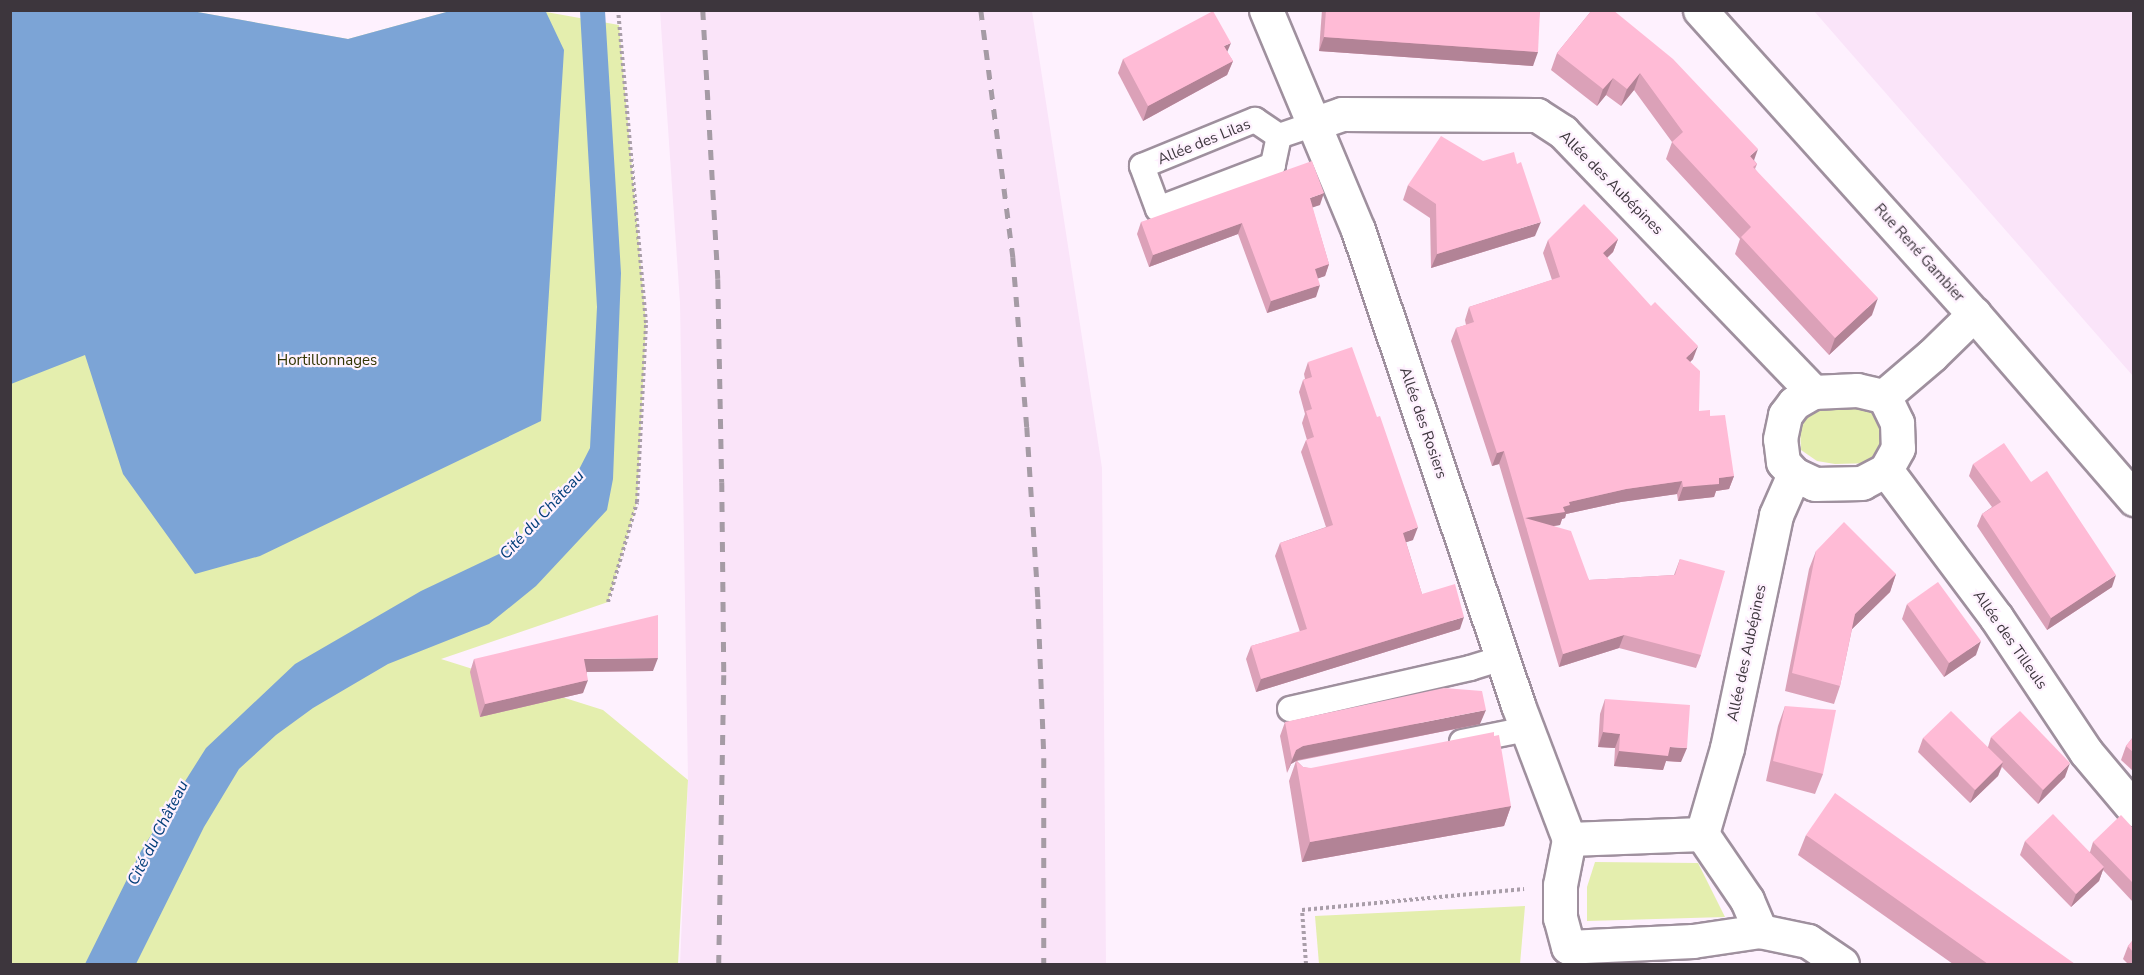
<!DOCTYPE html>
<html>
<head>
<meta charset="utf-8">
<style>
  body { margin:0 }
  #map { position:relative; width:2144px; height:975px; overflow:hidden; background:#fef1fe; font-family:"Nunito Sans",sans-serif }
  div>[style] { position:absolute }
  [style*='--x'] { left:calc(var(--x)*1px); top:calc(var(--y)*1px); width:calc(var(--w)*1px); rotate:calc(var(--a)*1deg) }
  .built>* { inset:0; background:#fae4f9 }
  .green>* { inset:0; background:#e4eeae }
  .water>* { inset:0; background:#7ca4d6 }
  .path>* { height:4px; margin-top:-2px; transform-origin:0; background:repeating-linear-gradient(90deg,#a99ea9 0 3px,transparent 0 6px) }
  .roads { filter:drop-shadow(2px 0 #9f909e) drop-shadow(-2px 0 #9f909e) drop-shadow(0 2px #9f909e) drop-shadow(0 -2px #9f909e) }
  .lane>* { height:24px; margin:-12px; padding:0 12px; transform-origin:12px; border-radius:12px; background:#fff }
  .street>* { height:33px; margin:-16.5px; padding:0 16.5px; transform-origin:16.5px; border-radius:16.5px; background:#fff }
  .secondary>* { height:33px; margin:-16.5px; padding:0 16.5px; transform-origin:16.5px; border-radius:16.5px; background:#fff }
  .rail>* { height:4.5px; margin-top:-2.25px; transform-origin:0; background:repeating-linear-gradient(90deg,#a59ba5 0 10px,transparent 0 20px) }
  .wall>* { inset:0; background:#dba1b8 }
  .shaded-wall>* { inset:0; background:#b28396 }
  .building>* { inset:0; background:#ffbbd6 }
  span { translate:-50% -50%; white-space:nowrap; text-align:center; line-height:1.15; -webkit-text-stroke:4.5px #fef1fe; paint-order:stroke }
  .street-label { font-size:15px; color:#3d363d }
  .park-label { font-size:15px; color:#313502 }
  .water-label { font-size:16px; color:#033e7a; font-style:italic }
  .frame { position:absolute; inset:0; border:12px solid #3d363d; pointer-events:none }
</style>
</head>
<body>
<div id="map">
  <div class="built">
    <i style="clip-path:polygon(660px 11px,1032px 11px,1102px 468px,1106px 964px,680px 964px,688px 780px,680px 303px)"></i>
    <i style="clip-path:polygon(1814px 11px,2133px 11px,2133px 376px)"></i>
  </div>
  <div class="green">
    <i style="clip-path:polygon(10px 11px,192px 11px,348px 39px,450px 11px,546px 12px,619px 25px,646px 323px,637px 502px,608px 602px,441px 659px,603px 710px,688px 780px,678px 964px,11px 964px)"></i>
    <i style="clip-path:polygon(1868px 408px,1878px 413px,1885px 452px,1872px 463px,1835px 464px,1817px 461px,1801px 450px,1800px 429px,1807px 417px,1822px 409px)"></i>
    <i style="clip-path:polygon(1595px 862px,1698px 863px,1725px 917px,1587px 921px,1587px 887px)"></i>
    <i style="clip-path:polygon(1525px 906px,1520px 964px,1319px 964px,1315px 916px)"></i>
  </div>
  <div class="water">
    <i style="clip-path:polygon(11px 10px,192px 11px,348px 39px,450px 11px,546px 12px,564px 50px,541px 421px,260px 556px,195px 574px,123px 474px,85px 355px,11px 384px)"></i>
    <i style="clip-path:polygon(580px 11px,605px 11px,621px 273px,613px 479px,607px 510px,536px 586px,489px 624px,388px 664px,313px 708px,276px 735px,239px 769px,204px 827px,136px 964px,85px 964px,141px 851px,206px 748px,295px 664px,421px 591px,516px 546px,570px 487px,590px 448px,597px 307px)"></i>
  </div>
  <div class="path">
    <i style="--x:608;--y:602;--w:104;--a:-73.8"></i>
    <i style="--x:637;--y:502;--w:179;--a:-87.1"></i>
    <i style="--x:646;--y:323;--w:314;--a:-95.1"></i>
    <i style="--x:1306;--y:964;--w:54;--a:-94.2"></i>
    <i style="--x:1302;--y:910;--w:223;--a:-5.4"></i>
  </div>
  <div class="roads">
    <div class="lane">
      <i style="--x:1279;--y:136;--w:30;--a:102"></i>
      <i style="--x:1273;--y:165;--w:123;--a:159.1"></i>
      <i style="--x:1158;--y:209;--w:46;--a:-110.4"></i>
      <i style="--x:1142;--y:166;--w:122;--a:-22.2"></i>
      <i style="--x:1255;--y:120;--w:29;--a:34"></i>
      <i style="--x:1279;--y:136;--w:36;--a:-19"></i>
      <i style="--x:1290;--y:709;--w:185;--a:-12.8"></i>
      <i style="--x:1470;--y:668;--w:34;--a:-17"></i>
      <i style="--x:1462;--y:742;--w:66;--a:-11.3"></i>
    </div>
    <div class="street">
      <i style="--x:1266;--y:10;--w:238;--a:67.3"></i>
      <i style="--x:1358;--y:230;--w:501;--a:71.38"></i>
      <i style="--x:1518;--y:705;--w:143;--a:69.2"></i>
      <i style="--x:1313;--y:124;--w:31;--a:-19"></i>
      <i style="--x:1342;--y:114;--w:195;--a:0.3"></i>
      <i style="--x:1537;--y:115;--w:31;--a:33"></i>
      <i style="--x:1563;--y:132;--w:361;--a:46.1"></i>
      <i style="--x:1857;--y:390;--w:28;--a:13"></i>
      <i style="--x:1884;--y:396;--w:30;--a:64"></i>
      <i style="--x:1897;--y:423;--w:25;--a:88"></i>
      <i style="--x:1898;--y:448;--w:25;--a:119"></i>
      <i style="--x:1886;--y:470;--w:27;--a:152"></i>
      <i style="--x:1862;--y:483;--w:47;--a:178.8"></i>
      <i style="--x:1815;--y:484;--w:23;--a:-155"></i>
      <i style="--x:1794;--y:474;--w:16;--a:-133"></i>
      <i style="--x:1783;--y:462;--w:23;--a:-97"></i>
      <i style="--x:1780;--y:439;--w:25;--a:-78"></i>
      <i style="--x:1785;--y:415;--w:15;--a:-53"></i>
      <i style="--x:1794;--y:403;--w:22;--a:-30"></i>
      <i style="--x:1813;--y:392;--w:44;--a:-2.6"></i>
      <i style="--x:1884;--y:396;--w:63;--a:-40.5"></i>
      <i style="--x:1932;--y:355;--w:59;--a:-44.3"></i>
      <i style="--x:1886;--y:470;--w:184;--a:53.2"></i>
      <i style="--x:1996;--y:617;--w:162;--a:56.3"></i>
      <i style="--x:2086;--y:752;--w:75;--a:49.9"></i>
      <i style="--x:1702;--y:834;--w:80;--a:55.7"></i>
      <i style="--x:1747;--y:900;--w:34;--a:67"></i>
      <i style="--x:1760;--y:931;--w:68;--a:171.5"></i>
      <i style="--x:1693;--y:941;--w:125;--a:177.3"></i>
      <i style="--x:1568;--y:947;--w:30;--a:-105"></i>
      <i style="--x:1560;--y:918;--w:33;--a:-90"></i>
      <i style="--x:1560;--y:885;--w:47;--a:-78.9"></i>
      <i style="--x:1569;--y:839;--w:133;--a:-2.2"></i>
      <i style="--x:1702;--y:834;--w:90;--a:-73.8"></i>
      <i style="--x:1727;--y:748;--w:238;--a:-78.1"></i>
      <i style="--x:1776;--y:515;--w:45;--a:-66.3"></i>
      <i style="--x:1760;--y:931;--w:49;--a:11.8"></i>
      <i style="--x:1808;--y:941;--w:41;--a:34.1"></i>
    </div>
    <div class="secondary">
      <i style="--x:1700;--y:10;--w:409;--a:48"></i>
      <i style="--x:1974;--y:314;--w:245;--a:49.1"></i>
    </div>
  </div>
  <div class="rail">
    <i style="--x:703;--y:10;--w:269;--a:86.8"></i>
    <i style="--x:718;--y:279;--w:203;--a:88.9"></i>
    <i style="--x:722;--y:482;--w:193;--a:89.4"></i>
    <i style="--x:724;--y:675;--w:289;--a:91"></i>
    <i style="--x:981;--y:10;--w:249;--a:82.6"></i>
    <i style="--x:1013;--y:257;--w:171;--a:85.3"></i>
    <i style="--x:1027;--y:427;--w:172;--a:86.3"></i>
    <i style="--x:1038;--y:599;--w:159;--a:87.8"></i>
    <i style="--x:1044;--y:758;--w:206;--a:90"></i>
  </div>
  <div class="wall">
    <i style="clip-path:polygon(1322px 10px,1540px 10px,1533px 66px,1319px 51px)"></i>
    <i style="clip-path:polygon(1592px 10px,1754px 160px,1757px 164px,1755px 169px,1872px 315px,1829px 355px,1735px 254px,1740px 239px,1666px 159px,1672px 142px,1634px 90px,1621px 106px,1606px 95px,1597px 106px,1551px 70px,1557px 53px)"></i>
    <i style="clip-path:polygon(1227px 52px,1233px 61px,1227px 75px,1143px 121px,1118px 73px,1123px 59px)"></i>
    <i style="clip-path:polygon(1408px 185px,1535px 236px,1431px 268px,1430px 218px,1403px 200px)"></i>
    <i style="clip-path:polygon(1320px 205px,1312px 207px,1329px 264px,1325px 276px,1318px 278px,1316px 297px,1267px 313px,1238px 234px,1149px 267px,1137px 234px,1141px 222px)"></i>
    <i style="clip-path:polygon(1618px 239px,1613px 252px,1607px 258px,1693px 359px,1690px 362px,1699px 411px,1710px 416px,1734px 476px,1729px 489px,1716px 491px,1714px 497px,1678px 501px,1677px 494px,1621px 502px,1566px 514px,1565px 518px,1562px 519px,1560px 525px,1554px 526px,1589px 580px,1674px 575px,1680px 559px,1701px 655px,1696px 668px,1619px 648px,1559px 667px,1499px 464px,1492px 466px,1451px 341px,1456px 328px,1466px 325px,1465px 320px,1469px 307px,1552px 280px,1543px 253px,1548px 240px)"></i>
    <i style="clip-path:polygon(1308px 362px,1413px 540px,1406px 542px,1422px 594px,1460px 629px,1256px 692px,1246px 659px,1251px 646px,1300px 632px,1275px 556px,1280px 543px,1326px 527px,1301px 452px,1306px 440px,1307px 440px,1302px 423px,1305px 414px,1299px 392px,1303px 380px,1305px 379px,1304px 374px)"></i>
    <i style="clip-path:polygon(1973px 464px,2031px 482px,2112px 587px,2047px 630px,1977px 526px,1982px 514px,1992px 507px,1969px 476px)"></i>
    <i style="clip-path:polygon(1816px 551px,1896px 574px,1890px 592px,1852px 629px,1840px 686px,1834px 704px,1785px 691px,1809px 569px)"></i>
    <i style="clip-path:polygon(1907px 604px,1976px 655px,1944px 677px,1902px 619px)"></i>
    <i style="clip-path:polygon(474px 659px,653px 671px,587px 672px,583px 693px,480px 717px,470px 672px)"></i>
    <i style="clip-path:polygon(1605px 699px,1681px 762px,1666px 761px,1663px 770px,1614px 766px,1615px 748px,1598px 747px,1600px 714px)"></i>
    <i style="clip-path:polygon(1785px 706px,1823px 774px,1815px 794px,1766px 781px,1778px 726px)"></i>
    <i style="clip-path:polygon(1285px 722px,1480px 724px,1297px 761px,1303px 767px,1511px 806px,1504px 826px,1302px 862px,1289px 781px,1296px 761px,1291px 764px,1287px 773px,1280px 736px)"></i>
    <i style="clip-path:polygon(1991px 737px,2065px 777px,2038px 804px,2002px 767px,1998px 776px,1970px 803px,1918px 752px,1923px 738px,1988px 747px)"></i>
    <i style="clip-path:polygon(2133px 737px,2133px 771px,2121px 760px,2126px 746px)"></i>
    <i style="clip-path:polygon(2133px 828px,2133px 902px,2103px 870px,2099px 881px,2071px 907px,2020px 855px,2025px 841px,2090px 852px,2093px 842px)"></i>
    <i style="clip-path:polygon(1806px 835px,2075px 964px,1953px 964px,1798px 855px)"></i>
    <i style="clip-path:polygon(2133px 940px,2133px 964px,2128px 964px,2123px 959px,2128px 946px)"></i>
  </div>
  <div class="shaded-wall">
    <i style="clip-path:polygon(1324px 37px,1538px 52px,1533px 66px,1319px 51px)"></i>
    <i style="clip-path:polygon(1231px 43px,1225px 57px,1224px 46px)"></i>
    <i style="clip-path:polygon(1233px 61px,1227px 75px,1143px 121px,1148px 106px)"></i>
    <i style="clip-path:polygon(1640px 73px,1634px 90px,1621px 106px,1627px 89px)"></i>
    <i style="clip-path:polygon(1613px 78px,1606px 95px,1597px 106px,1603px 89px)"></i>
    <i style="clip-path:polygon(1758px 149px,1752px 166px,1750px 156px)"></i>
    <i style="clip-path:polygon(1324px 193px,1320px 205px,1305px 210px,1310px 198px)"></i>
    <i style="clip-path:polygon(1541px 222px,1535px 236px,1431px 268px,1437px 254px)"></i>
    <i style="clip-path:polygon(1242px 223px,1238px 234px,1149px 267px,1153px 255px)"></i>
    <i style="clip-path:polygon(1618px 239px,1613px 252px,1598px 266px,1603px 253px)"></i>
    <i style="clip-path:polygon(1329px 264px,1325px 276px,1311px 281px,1315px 269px)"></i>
    <i style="clip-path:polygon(1320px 285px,1316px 297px,1267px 313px,1271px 301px)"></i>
    <i style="clip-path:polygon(1878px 298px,1872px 315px,1829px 355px,1835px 338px)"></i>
    <i style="clip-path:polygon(1698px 346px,1693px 359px,1681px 371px,1686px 358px)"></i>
    <i style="clip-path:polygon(1504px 451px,1499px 464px,1492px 466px,1497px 453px)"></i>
    <i style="clip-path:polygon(1734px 476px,1729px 489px,1716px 491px,1714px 497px,1678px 501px,1683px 487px,1719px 478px)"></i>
    <i style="clip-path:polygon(1682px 481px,1677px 494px,1621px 502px,1566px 514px,1565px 518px,1562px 519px,1560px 525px,1527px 530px,1525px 518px,1563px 507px,1569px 502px,1626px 489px)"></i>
    <i style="clip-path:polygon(1418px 527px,1413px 540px,1398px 545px,1403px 533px)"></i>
    <i style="clip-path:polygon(1896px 574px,1890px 592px,1849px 632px,1855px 614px)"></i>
    <i style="clip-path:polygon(2116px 575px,2112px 587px,2047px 630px,2051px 618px)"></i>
    <i style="clip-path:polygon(1464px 617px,1460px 629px,1256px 692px,1261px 679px)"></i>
    <i style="clip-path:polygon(1624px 635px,1619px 648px,1559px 667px,1563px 654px)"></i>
    <i style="clip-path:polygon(1981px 641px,1976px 655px,1944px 677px,1949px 663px)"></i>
    <i style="clip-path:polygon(658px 658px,653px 671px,579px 672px,584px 659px)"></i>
    <i style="clip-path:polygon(588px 680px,583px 693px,480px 717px,485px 704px)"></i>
    <i style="clip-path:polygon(1486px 710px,1480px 724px,1298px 760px,1291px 764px,1287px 773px,1296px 750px,1303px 746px)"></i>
    <i style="clip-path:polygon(1603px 732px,1620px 734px,1615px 748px,1598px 747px)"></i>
    <i style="clip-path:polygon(1670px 747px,1687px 748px,1681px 762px,1666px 761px,1663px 770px,1614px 766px,1619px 751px)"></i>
    <i style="clip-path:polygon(2003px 762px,1998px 776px,1970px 803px,1975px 790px)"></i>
    <i style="clip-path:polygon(2070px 763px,2065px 777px,2038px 804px,2043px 790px)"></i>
    <i style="clip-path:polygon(1511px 806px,1504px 826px,1302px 862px,1310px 842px)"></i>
    <i style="clip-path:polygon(2104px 867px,2099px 881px,2071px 907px,2076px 894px)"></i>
  </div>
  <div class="building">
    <i style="clip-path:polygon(1326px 10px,1540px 10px,1538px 52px,1324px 37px)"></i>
    <i style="clip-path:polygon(1592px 10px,1613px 10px,1673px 59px,1758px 149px,1750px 156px,1757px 164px,1753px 167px,1878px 298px,1835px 338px,1741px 237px,1751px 227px,1672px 142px,1683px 132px,1640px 73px,1627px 89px,1613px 78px,1603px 89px,1557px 53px)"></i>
    <i style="clip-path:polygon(1213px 11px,1231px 43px,1224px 46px,1233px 61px,1148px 106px,1123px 59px)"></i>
    <i style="clip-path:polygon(1441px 136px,1483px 161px,1514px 152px,1517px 164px,1521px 162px,1541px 222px,1437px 254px,1436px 204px,1408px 185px)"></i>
    <i style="clip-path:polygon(1312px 161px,1324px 193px,1310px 198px,1329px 264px,1315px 269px,1320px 285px,1271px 301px,1242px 223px,1153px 255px,1141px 222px)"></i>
    <i style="clip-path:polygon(1584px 204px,1618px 239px,1603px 253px,1651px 306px,1655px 302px,1698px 346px,1686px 358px,1700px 371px,1699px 411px,1710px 410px,1710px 416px,1725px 415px,1734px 476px,1719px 478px,1719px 484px,1683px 487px,1682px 481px,1626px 489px,1569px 502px,1570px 505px,1563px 507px,1565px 512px,1525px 518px,1571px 531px,1589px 580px,1675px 575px,1680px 559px,1725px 571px,1701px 655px,1624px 635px,1563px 654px,1504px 451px,1497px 453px,1456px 328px,1474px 322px,1469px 307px,1560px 277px,1548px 240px)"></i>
    <i style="clip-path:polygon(1352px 347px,1377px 417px,1380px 416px,1418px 527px,1403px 533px,1422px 594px,1455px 584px,1464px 617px,1261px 679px,1251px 646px,1307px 629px,1280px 543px,1333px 525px,1306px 440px,1314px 437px,1306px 411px,1312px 409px,1303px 380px,1312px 377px,1308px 362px)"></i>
    <i style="clip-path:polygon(2004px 443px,2031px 482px,2047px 471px,2116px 575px,2051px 618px,1982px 514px,2001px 502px,1973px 464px)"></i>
    <i style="clip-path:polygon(1844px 522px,1896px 574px,1855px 614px,1840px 686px,1792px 673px,1816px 551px)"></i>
    <i style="clip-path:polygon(1938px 582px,1981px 641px,1949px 663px,1907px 604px)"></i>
    <i style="clip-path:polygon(658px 615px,658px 658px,584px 659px,588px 680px,485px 704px,474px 659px)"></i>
    <i style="clip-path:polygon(1444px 688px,1482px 691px,1486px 710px,1303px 746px,1296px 750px,1292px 759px,1285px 722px)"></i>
    <i style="clip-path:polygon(1605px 699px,1690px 705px,1687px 748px,1670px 747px,1668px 756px,1619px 751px,1620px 734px,1603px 732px)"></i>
    <i style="clip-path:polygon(1785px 706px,1836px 710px,1823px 774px,1773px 761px)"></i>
    <i style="clip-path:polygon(1951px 711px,2003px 762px,1975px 790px,1923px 738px)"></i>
    <i style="clip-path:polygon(2020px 711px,2070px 763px,2043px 790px,1991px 737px)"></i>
    <i style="clip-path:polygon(1494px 732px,1494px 736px,1499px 735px,1511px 806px,1310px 842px,1296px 761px,1303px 767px,1311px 768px)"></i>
    <i style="clip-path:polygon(2133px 737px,2133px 752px,2126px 746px)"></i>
    <i style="clip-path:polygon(1835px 793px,2075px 964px,1988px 964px,1806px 835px)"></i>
    <i style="clip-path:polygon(2053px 814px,2104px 867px,2076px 894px,2025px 841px)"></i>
    <i style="clip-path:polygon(2121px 815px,2133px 828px,2133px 883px,2093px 842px)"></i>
    <i style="clip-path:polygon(2133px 940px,2133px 952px,2128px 946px)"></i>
  </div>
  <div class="street-label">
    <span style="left:1204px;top:142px;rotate:-22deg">Allée des Lilas</span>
    <span style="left:1611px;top:183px;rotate:45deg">Allée des Aubépines</span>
    <span style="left:1919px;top:253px;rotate:48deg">Rue René Gambier</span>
    <span style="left:1423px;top:423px;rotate:71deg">Allée des Rosiers</span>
    <span style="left:2010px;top:640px;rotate:55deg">Allée des Tilleuls</span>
    <span style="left:1747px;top:653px;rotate:-78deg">Allée des Aubépines</span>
  </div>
  <div class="park-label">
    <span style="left:327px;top:361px">Hortillonnages</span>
  </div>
  <div class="water-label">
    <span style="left:542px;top:515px;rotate:-47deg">Cité du Château</span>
    <span style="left:158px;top:833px;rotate:-63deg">Cité du Château</span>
  </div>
  <div class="frame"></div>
</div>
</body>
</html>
